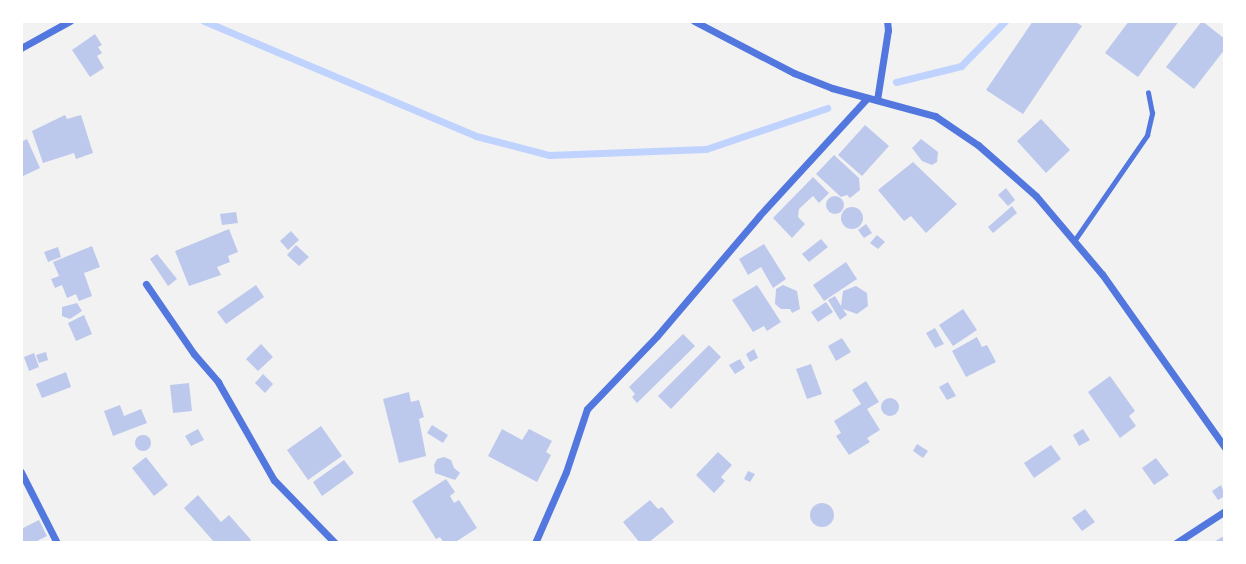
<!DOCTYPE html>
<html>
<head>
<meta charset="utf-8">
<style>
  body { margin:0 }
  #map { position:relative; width:1246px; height:564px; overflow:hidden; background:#f2f2f2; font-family:Overpass,sans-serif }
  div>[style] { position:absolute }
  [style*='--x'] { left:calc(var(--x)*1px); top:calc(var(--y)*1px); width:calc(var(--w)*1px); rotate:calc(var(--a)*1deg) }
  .stream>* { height:7px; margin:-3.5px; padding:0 3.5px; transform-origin:3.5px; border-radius:3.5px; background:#bfd3fe }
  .building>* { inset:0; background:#bdc9ec }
  .round { border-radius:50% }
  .service>* { height:5px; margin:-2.5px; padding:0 2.5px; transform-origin:2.5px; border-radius:2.5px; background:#5277de }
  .minor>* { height:7px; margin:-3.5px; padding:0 3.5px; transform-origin:3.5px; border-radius:3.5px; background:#5277de }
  span { translate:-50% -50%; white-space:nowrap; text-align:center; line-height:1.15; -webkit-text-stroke:5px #fff; paint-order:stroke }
  .frame { position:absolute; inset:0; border:23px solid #fff; pointer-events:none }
</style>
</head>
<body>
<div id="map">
  <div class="stream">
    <i style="--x:204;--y:21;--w:295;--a:22.9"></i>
    <i style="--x:476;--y:136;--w:75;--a:14.6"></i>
    <i style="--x:549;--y:155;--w:157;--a:-2.2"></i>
    <i style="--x:706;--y:149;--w:128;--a:-18.7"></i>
    <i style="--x:896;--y:82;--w:67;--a:-13.8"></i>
    <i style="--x:961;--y:66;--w:63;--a:-45.6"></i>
  </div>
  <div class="building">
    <i style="clip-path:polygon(1033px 21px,1074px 21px,1082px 26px,1023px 114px,986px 90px)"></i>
    <i style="clip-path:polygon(1129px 21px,1179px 21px,1138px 77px,1105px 53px)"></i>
    <i style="clip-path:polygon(1202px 21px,1225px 39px,1225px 49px,1194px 89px,1166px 67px)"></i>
    <i style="clip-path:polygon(95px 34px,102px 45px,98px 47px,102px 53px,97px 56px,104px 68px,90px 77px,72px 50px)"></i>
    <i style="clip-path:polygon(65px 115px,67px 119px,81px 115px,93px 153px,76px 159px,74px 153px,43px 163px,32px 131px)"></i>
    <i style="clip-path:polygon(1041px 119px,1070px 150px,1046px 173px,1017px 141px)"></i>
    <i style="clip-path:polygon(865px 125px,889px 146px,862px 176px,838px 155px)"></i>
    <i style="clip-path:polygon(27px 139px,40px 168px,21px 177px,21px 142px)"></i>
    <i style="clip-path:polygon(921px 139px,938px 152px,937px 162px,932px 165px,922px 161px,912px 148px)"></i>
    <i style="clip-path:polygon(834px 155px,859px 178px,860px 190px,850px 198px,847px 195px,841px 197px,816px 174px)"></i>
    <i style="clip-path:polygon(913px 162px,957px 204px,926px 233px,911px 216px,904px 221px,878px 190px)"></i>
    <i style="clip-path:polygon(813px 177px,829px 193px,819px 203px,813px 196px,799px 209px,798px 217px,805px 224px,792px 238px,773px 218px)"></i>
    <i style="clip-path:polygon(1006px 188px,1015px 200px,1008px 206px,998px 195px)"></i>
    <i class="round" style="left:826px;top:196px;width:18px;height:18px"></i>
    <i style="clip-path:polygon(1012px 206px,1017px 213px,993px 233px,988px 227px)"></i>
    <i class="round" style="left:841px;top:207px;width:22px;height:22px"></i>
    <i style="clip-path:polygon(236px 212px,238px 223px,222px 225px,220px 214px)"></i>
    <i style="clip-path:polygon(866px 224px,872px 233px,864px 238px,858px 230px)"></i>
    <i style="clip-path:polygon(229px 229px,238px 252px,228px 256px,230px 262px,217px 267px,221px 275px,189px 286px,175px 251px)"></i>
    <i style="clip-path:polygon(291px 231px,299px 240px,288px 250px,280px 241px)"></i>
    <i style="clip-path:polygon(877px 235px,885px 242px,878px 249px,870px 243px)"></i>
    <i style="clip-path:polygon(821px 239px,828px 247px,809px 262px,802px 254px)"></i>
    <i style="clip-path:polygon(764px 244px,786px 279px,773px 288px,761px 267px,748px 275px,739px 259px)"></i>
    <i style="clip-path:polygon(296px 245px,309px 257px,299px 266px,287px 255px)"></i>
    <i style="clip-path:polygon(92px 246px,100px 267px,84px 273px,92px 296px,79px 301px,76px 294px,67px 298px,62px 285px,55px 288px,51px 279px,59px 276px,53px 262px)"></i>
    <i style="clip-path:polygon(58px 247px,61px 257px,48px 262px,44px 252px)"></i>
    <i style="clip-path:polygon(157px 254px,177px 279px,168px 286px,150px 259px)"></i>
    <i style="clip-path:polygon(846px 262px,857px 279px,824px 301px,813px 285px)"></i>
    <i style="clip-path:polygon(256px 285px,264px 297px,226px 324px,217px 312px)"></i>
    <i style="clip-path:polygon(757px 285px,781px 322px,767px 331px,764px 326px,753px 332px,732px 300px)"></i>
    <i style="clip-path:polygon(783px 285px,797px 291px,800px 309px,792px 313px,790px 309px,781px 309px,775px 304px,776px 289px)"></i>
    <i style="clip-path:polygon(856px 286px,867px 293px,868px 306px,857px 314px,843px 309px,847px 315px,840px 320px,828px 300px,835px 296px,841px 306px,843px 291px)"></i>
    <i style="clip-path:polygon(826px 302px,833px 312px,818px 322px,811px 312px)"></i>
    <i style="clip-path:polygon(77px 303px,82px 311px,70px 319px,62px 316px,62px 307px)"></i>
    <i style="clip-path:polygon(963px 309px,977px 330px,953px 346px,939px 325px)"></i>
    <i style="clip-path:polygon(84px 315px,92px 334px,76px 341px,68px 323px)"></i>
    <i style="clip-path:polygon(935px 328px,944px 344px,935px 348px,926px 333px)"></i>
    <i style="clip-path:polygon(683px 334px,695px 346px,637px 403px,632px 397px,635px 394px,629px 387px)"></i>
    <i style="clip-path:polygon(977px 337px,982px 347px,987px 345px,996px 362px,966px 377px,952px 351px)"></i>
    <i style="clip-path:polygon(842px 338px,851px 352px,836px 361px,828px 346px)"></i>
    <i style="clip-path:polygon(261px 344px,273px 357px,258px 371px,246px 359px)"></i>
    <i style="clip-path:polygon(709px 345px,721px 357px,671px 409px,658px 396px)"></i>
    <i style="clip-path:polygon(754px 349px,758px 358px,750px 362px,746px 354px)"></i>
    <i style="clip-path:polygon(46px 352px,48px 360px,39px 363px,36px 355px)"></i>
    <i style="clip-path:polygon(34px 353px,39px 367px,29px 371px,24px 357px)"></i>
    <i style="clip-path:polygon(740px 359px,745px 368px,735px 374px,729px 365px)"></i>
    <i style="clip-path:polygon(811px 364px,822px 394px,807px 399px,796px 369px)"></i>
    <i style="clip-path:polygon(66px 372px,71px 387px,42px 398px,36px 384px)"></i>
    <i style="clip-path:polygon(263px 374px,273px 384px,265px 393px,255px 383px)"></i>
    <i style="clip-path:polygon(1110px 376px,1135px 411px,1129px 416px,1136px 426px,1120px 438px,1088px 392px)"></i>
    <i style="clip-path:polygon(866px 381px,879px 402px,867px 409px,880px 430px,867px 438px,870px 442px,849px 455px,836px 436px,841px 433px,834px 421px,861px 404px,852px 390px)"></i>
    <i style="clip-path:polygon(948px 382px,956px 396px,947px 400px,939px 387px)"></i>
    <i style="clip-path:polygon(189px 383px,192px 411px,173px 413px,170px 385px)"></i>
    <i style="clip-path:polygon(409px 392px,411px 402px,419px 400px,424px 417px,419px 419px,426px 456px,399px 463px,383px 399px)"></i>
    <i class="round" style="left:881px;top:398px;width:18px;height:18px"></i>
    <i style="clip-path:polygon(120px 405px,124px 416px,141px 409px,147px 423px,113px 436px,104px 411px)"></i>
    <i style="clip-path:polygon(432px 425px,448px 435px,443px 443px,427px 433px)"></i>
    <i style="clip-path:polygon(321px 426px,342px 456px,308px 480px,287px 450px)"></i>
    <i style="clip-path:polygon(198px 429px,204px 440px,191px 446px,185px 436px)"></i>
    <i style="clip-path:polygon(502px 429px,522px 440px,529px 429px,552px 441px,546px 452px,551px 455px,537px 482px,488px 456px)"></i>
    <i style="clip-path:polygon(1083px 429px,1090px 440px,1079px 446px,1073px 435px)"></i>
    <i class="round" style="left:135px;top:435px;width:16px;height:16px"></i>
    <i style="clip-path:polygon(917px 444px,928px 451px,923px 458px,913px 451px)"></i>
    <i style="clip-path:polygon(1051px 445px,1061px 459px,1034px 478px,1024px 463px)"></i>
    <i style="clip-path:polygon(718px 452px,732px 465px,721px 477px,725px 481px,714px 493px,696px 475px)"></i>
    <i style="clip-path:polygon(146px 457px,168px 485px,154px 496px,132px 468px)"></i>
    <i style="clip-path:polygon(444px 457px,451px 460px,454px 468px,460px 473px,455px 480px,435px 473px,434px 465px,437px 459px)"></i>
    <i style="clip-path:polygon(1156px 458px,1169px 475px,1154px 485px,1142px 468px)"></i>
    <i style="clip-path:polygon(344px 460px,354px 473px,322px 496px,313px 482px)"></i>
    <i style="clip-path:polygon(748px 471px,755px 474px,750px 482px,744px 479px)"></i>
    <i style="clip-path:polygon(446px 479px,455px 492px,450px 496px,454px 503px,459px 500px,477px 528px,454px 543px,444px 543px,440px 537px,436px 539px,412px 501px)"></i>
    <i style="clip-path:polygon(1221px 485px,1225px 496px,1218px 500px,1212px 491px)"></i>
    <i style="clip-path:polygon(198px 495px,221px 522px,229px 515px,251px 540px,248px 543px,215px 543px,184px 508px)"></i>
    <i style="clip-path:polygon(650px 500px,658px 509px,662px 507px,674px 522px,648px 543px,640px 543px,623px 522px)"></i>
    <i class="round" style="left:810px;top:503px;width:24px;height:24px"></i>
    <i style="clip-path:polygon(1085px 509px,1095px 522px,1082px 531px,1072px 518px)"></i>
    <i style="clip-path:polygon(39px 520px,47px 536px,33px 543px,21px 543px,21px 529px)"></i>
    <i style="clip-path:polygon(1222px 537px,1225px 537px,1225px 543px,1212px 543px)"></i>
  </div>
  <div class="service">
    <i style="--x:1074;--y:241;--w:129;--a:-55.4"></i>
    <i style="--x:1147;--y:135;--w:23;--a:-77"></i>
    <i style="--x:1152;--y:113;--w:21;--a:-101"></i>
  </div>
  <div class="minor">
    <i style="--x:694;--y:21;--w:113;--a:27.5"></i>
    <i style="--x:794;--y:73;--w:41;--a:21.5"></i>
    <i style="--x:832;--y:88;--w:107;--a:15.2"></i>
    <i style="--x:935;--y:116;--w:52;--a:34"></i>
    <i style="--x:978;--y:145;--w:77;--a:41.3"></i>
    <i style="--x:1036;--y:196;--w:102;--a:49.8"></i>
    <i style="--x:1102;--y:274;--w:213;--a:54.7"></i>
    <i style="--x:21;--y:48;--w:56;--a:-28.9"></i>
    <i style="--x:877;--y:100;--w:71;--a:-81.1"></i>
    <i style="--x:888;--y:30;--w:9;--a:-96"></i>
    <i style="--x:146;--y:284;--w:85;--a:55.6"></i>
    <i style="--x:194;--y:354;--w:37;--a:49"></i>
    <i style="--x:218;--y:382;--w:113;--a:60.3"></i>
    <i style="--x:274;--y:480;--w:88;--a:45.9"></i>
    <i style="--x:21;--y:472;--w:80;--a:63.1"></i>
    <i style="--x:535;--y:543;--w:77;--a:-66.4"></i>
    <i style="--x:566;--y:472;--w:66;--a:-71.6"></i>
    <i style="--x:587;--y:409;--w:101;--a:-46.2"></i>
    <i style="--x:657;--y:336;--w:157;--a:-49.6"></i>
    <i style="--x:759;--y:216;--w:160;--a:-47.5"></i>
    <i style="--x:1176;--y:543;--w:59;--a:-33.1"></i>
  </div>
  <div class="frame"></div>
</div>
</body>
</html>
